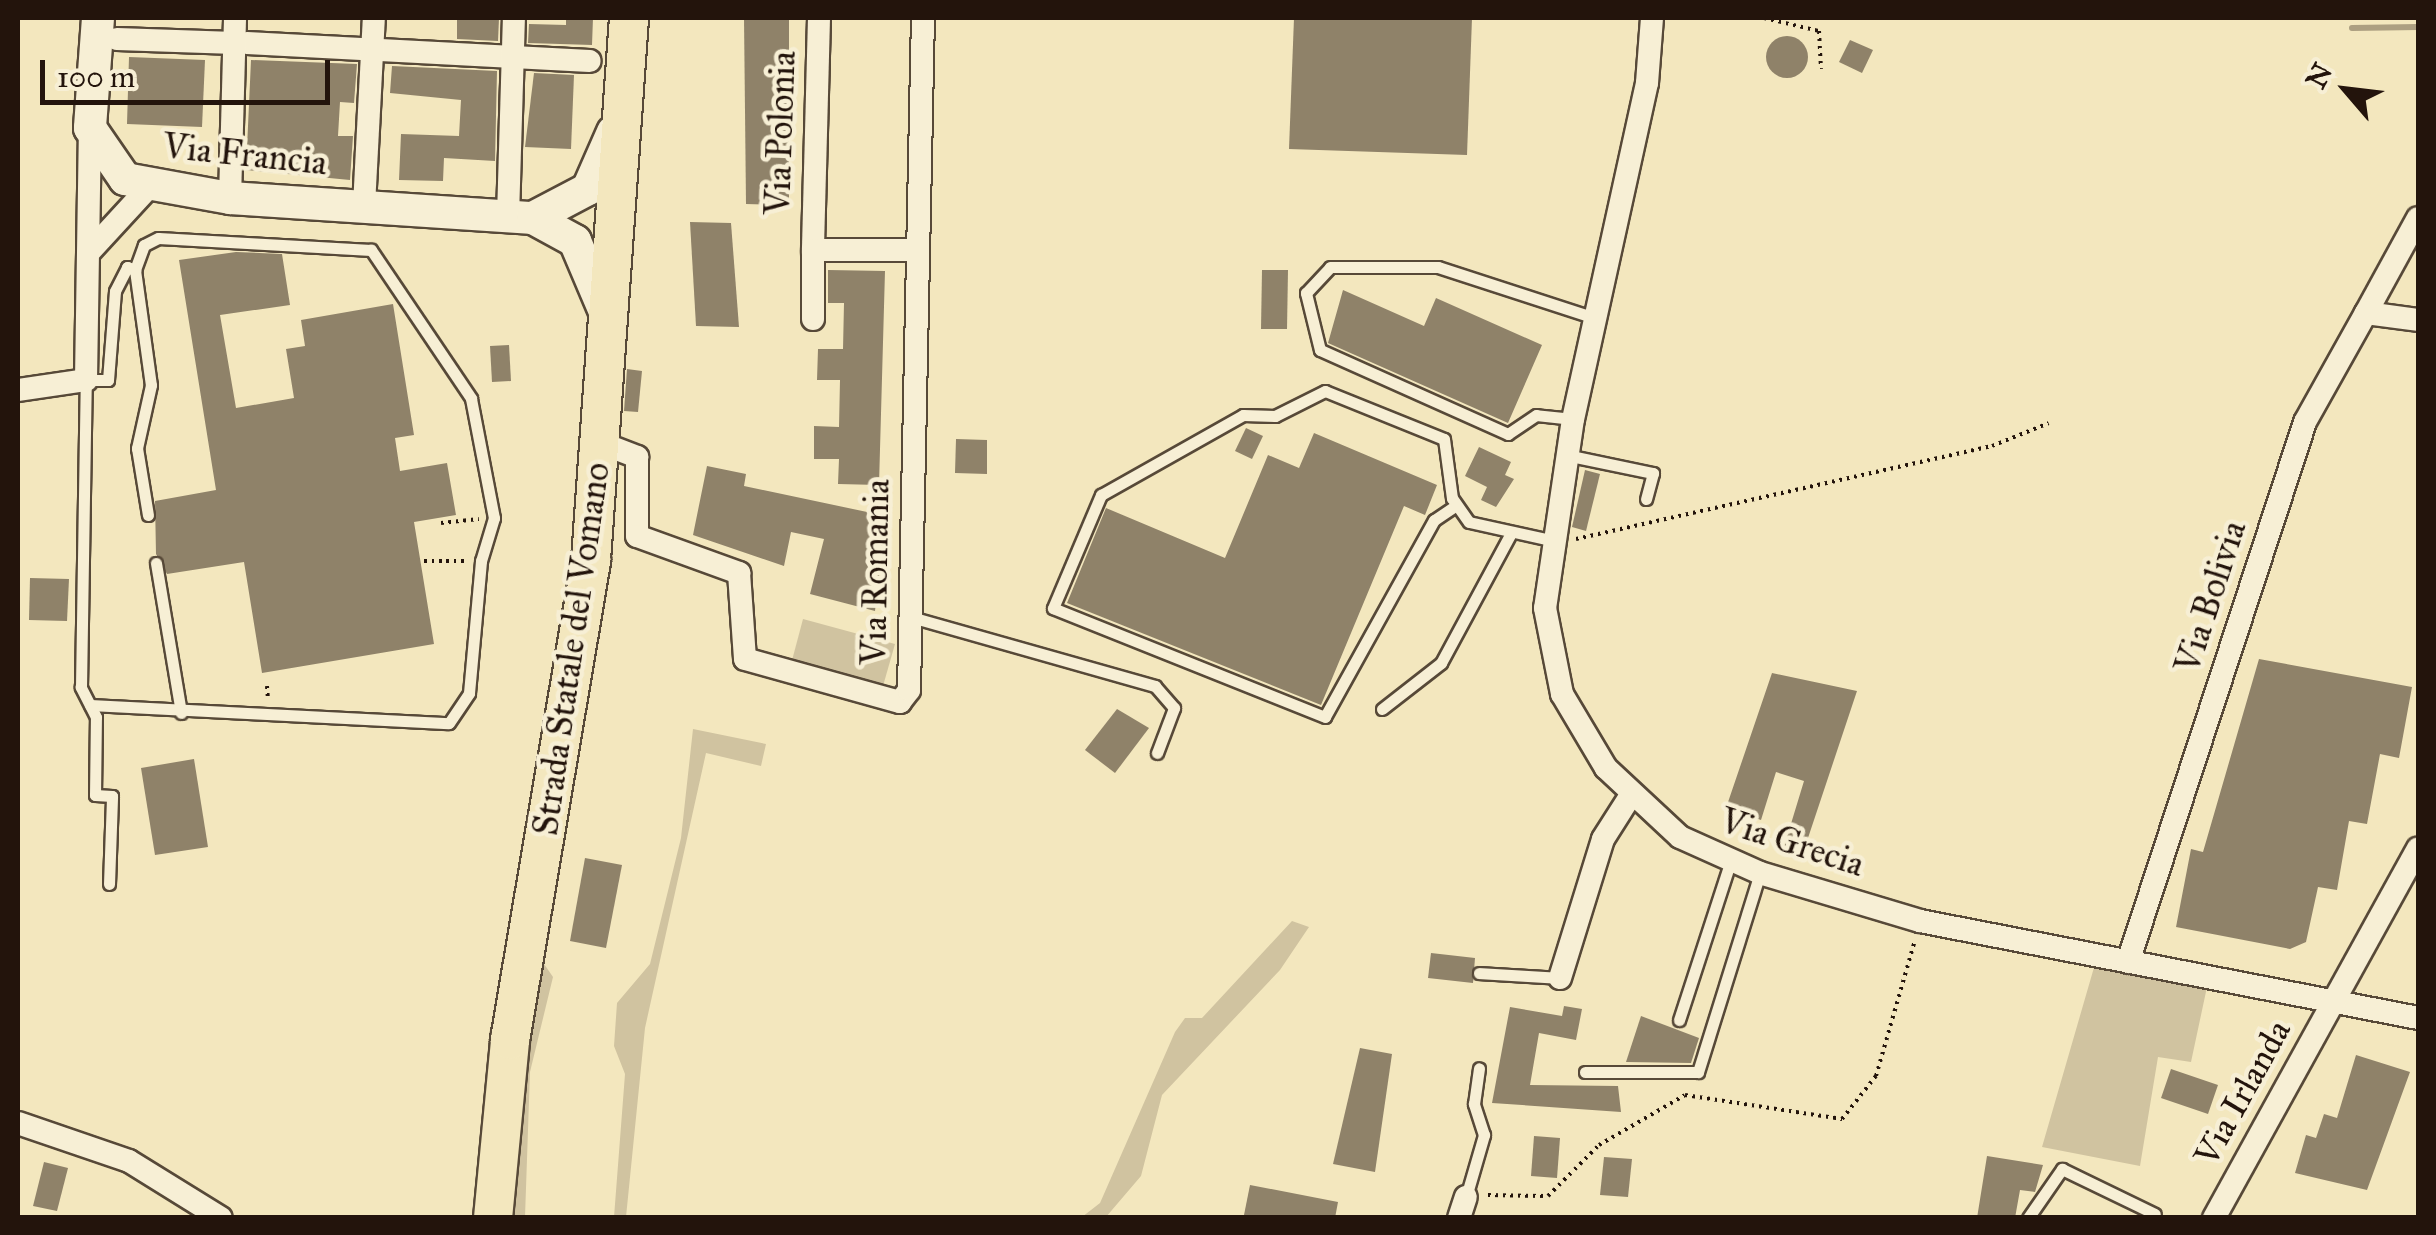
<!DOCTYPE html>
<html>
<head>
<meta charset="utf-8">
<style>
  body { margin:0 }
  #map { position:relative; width:2436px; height:1235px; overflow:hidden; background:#f3e7be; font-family:"IM FELL Great Primer",serif }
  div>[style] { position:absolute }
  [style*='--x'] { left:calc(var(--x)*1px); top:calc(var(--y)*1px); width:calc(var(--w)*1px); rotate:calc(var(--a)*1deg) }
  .green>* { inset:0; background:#d0c3a0 }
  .stream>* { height:6px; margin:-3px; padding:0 3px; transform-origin:3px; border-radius:3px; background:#ac9f81 }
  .building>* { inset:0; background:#8f8269 }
  .round { border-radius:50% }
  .path>* { height:4px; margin-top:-2px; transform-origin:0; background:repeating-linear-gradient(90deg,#23140c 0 2.5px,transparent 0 7.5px) }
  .roads { filter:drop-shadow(2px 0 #574938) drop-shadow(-2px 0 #574938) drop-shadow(0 2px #574938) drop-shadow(0 -2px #574938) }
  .service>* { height:11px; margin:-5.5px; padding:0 5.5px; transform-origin:5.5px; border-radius:5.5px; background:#f7efd5 }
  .minor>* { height:22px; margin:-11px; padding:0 11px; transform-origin:11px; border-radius:11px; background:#f7efd5 }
  .secondary>* { height:32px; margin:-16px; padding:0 16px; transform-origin:16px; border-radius:16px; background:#f7efd5 }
  .primary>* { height:38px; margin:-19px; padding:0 19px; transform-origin:19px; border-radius:19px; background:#f3e7be }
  span { translate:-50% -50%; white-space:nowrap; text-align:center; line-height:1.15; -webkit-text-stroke:9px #f7efd5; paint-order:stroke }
  .street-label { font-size:35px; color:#23140c }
  .frame { position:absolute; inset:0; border:20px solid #23140c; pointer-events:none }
  .north { position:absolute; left:2296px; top:40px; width:100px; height:100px; -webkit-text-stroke:8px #f7efd5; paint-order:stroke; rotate:298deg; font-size:28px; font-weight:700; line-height:40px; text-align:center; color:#23140c }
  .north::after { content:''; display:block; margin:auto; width:35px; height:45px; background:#23140c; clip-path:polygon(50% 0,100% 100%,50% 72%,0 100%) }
  .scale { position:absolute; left:40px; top:60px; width:290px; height:45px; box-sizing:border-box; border:5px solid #23140c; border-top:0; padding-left:12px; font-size:30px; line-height:35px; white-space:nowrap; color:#23140c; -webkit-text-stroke:8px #f7efd5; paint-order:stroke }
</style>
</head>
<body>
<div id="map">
  <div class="green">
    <i style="clip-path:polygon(803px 619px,895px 644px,881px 693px,790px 668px)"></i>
    <i style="clip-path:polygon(693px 729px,766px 744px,761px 766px,706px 753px,645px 1028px,626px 1217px,614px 1217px,625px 1074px,614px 1046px,617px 1003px,650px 964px,681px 838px)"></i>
    <i style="clip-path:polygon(1292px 921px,1309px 927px,1280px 970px,1162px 1095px,1141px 1176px,1106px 1217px,1082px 1217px,1100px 1203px,1175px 1032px,1185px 1018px,1202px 1018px)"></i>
    <i style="clip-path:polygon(542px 961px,553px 977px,530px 1072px,525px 1217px,502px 1218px,511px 1096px)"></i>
    <i style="clip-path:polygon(2095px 964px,2207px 987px,2191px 1062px,2158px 1057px,2140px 1166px,2042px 1147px)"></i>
  </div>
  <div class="stream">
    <i style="--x:2352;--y:28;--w:66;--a:-0.9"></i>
  </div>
  <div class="building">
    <i style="clip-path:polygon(457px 18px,499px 18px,498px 41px,457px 39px)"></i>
    <i style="clip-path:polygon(566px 18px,593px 18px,592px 45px,528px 43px,529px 24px,566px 25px)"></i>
    <i style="clip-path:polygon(744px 18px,789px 18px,789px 205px,746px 204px)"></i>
    <i style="clip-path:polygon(1294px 18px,1472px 18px,1467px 155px,1289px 149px)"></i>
    <i class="round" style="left:1766px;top:36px;width:42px;height:42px"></i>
    <i style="clip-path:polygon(1850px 40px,1873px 50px,1862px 73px,1839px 62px)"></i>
    <i style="clip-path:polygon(129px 57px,205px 60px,202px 127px,127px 124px)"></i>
    <i style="clip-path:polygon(251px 60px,357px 64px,354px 103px,340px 102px,338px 136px,353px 136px,350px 180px,246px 170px)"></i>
    <i style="clip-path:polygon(392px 66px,497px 71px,495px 161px,444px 158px,443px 181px,399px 180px,401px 134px,459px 136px,461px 100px,390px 93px)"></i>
    <i style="clip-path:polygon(534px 73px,574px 75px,571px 149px,525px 147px)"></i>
    <i style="clip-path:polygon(690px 222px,731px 223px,739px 327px,696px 326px)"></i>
    <i style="clip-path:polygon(236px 252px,282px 254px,290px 305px,220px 315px,236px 408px,294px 398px,286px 349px,305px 346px,301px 320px,393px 304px,414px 435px,395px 438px,400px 471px,447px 463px,456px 515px,414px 522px,434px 644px,262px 673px,244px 562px,167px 574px,156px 554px,155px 501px,216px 490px,179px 260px)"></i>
    <i style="clip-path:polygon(828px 270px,885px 271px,879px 485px,838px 484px,839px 459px,814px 459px,814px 426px,839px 427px,840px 380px,817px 380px,818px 349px,843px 349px,844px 303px,828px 303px)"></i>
    <i style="clip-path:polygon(1262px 270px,1288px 270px,1287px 329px,1261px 329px)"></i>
    <i style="clip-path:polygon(1343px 290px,1424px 326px,1436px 298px,1542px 345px,1508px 423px,1328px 343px)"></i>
    <i style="clip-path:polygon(509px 345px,511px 381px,492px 382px,490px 346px)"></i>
    <i style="clip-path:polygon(627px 369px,642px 371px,638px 412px,624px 411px)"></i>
    <i style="clip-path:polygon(1246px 428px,1263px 436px,1252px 459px,1235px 451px)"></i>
    <i style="clip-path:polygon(1314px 433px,1437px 485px,1425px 515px,1404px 506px,1321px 705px,1067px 603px,1106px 508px,1225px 558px,1268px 455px,1299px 468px)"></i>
    <i style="clip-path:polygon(956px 439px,987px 440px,987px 474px,955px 473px)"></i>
    <i style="clip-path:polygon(1479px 447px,1511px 462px,1505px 475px,1514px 479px,1496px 507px,1481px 500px,1487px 487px,1465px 476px)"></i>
    <i style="clip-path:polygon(707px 466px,746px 474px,744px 486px,886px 516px,875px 611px,810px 594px,824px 539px,791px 532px,784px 566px,693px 535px)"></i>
    <i style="clip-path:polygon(1585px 470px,1600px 474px,1586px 531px,1572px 527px)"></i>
    <i style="clip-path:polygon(30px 578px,69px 579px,67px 621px,29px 620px)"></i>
    <i style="clip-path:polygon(2259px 659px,2412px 687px,2399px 758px,2380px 754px,2367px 824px,2349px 821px,2337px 890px,2318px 887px,2306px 942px,2290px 949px,2176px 927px,2191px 849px,2203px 852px)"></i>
    <i style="clip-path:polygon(1772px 673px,1857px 691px,1802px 856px,1783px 850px,1804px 781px,1776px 772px,1761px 820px,1726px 808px)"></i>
    <i style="clip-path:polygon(1117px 709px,1149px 728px,1115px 773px,1085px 750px)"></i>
    <i style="clip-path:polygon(194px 759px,208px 847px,155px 855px,141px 768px)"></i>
    <i style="clip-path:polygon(585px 858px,622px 865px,606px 948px,570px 941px)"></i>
    <i style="clip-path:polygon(1431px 953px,1475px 958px,1473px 983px,1428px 978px)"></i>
    <i style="clip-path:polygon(1564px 1006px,1582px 1009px,1576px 1040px,1539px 1033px,1530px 1085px,1618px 1086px,1621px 1112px,1492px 1103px,1510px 1007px,1562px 1016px)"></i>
    <i style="clip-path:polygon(1641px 1016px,1699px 1038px,1691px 1063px,1626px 1062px)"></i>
    <i style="clip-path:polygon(1360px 1048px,1392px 1054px,1375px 1172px,1333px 1164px)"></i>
    <i style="clip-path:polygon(2356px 1055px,2410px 1072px,2367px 1190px,2295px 1173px,2306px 1135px,2316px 1138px,2324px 1114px,2337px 1118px)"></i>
    <i style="clip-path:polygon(2171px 1069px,2218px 1085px,2208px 1114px,2161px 1098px)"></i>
    <i style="clip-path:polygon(1534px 1136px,1560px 1138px,1557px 1178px,1531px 1176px)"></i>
    <i style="clip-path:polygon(1987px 1156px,2043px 1165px,2035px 1192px,2020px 1190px,2015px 1218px,1977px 1218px)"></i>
    <i style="clip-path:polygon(1604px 1157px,1632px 1159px,1628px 1197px,1600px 1195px)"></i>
    <i style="clip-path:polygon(44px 1162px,68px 1168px,57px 1211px,33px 1206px)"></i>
    <i style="clip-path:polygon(1250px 1185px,1338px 1202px,1335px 1218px,1244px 1215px)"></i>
  </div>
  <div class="path">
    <i style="--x:1764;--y:18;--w:57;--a:13.3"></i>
    <i style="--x:1819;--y:31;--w:38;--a:87"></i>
    <i style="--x:441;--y:523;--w:38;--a:-6"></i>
    <i style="--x:1576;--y:539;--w:426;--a:-12.6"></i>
    <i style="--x:1992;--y:446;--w:61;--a:-22"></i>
    <i style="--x:424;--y:561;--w:42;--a:0"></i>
    <i style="--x:267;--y:686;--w:13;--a:86"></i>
    <i style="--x:1488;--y:1195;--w:60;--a:1"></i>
    <i style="--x:1548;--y:1196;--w:72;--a:-45"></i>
    <i style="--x:1599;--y:1145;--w:99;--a:-30.2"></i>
    <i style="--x:1685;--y:1095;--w:159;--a:8.7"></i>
    <i style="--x:1842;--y:1119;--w:55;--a:-51.7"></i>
    <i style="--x:1876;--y:1076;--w:141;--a:-74"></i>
  </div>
  <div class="roads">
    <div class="service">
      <i style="--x:1573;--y:419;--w:37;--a:-174"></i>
      <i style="--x:1536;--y:415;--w:34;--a:146"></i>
      <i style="--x:1508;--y:434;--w:206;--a:-155.9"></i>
      <i style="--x:1320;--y:350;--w:59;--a:-103.8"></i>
      <i style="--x:1306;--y:293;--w:35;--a:-47"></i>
      <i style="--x:1330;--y:267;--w:108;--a:0"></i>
      <i style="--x:1438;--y:267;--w:165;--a:18"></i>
      <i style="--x:1566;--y:455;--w:89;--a:11.7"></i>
      <i style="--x:1653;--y:473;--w:27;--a:105"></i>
      <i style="--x:1455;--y:506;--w:25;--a:146"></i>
      <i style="--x:1434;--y:520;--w:225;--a:119"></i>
      <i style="--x:1325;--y:717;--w:293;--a:-158.2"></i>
      <i style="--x:1053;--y:608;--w:123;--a:-67"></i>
      <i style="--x:1101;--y:495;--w:163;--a:-29.4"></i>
      <i style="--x:1243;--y:415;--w:32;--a:2"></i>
      <i style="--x:1275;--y:416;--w:56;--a:-26.6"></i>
      <i style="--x:1325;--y:391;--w:128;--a:22"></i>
      <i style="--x:1444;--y:439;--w:60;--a:82.3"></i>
      <i style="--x:1452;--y:498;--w:29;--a:55"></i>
      <i style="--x:1469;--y:522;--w:84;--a:12.4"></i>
      <i style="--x:156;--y:563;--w:152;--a:80.5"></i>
      <i style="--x:911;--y:617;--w:254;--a:15.8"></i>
      <i style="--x:1155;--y:686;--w:29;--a:49"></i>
      <i style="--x:1174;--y:708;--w:48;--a:110.7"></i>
      <i style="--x:90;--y:705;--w:359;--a:2.9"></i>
      <i style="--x:449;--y:723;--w:36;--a:-56"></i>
      <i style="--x:469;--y:693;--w:133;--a:-84.8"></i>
      <i style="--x:481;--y:561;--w:45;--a:-73.2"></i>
      <i style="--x:494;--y:518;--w:122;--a:-100.9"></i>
      <i style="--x:471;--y:398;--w:179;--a:-124"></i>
      <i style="--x:371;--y:250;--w:213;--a:-176.8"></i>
      <i style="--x:158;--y:238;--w:16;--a:153"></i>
      <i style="--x:144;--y:245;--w:27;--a:110"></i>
      <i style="--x:1382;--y:709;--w:75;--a:-37.9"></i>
      <i style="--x:1441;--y:663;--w:145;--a:-61.7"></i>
      <i style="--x:109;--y:884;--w:88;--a:-88"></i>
      <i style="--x:112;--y:796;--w:17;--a:-177"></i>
      <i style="--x:95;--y:795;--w:78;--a:-89.3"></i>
      <i style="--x:96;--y:717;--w:34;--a:-117"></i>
      <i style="--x:81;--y:687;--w:307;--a:-89.1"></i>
      <i style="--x:86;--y:380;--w:22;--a:0"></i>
      <i style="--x:108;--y:380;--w:89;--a:-85.5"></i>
      <i style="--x:115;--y:291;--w:27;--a:-63"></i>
      <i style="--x:127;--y:267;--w:9;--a:21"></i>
      <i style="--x:135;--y:270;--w:116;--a:82.1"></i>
      <i style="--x:151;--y:385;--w:65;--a:102.5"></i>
      <i style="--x:137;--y:448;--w:68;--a:80.7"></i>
      <i style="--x:1479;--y:973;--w:81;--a:3.5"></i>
      <i style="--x:1679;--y:1020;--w:165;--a:-72"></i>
      <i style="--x:1585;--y:1072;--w:113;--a:0"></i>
      <i style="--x:1698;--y:1072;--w:208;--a:-72.7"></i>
      <i style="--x:1466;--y:1197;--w:65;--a:-73.8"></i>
      <i style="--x:1484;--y:1135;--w:33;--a:-108"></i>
      <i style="--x:1474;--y:1104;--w:36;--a:-82"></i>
      <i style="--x:2028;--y:1218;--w:60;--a:-55.2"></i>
      <i style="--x:2062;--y:1169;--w:103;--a:25.8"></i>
    </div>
    <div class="minor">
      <i style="--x:819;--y:18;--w:232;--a:91.5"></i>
      <i style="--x:813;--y:250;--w:103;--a:0"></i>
      <i style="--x:1652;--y:18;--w:65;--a:94.4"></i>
      <i style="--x:1647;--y:83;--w:344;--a:102.4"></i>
      <i style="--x:1573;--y:419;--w:191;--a:98.4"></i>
      <i style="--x:1545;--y:608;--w:88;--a:78.8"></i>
      <i style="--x:1562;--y:694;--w:86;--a:59.3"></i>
      <i style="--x:1606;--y:768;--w:101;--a:43"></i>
      <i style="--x:1680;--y:837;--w:88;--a:24.2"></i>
      <i style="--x:1760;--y:873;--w:167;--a:16.7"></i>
      <i style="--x:1920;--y:921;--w:507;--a:11.02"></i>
      <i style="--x:117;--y:39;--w:118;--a:1.9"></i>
      <i style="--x:247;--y:43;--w:343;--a:3"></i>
      <i style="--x:230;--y:198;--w:180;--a:-88.4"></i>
      <i style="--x:364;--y:206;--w:188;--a:-87"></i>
      <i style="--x:508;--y:217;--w:199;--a:-88.3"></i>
      <i style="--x:91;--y:250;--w:86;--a:-47.4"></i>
      <i style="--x:813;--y:250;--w:69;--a:90"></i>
      <i style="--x:2366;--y:313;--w:108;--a:-61.3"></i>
      <i style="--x:18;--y:390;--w:69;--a:-8.4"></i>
      <i style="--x:86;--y:380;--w:252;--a:-89.1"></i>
      <i style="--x:601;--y:443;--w:39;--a:21"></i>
      <i style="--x:637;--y:457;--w:79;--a:90"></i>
      <i style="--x:637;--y:536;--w:109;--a:19.9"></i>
      <i style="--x:739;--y:573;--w:86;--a:86"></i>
      <i style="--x:745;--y:659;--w:161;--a:15.5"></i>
      <i style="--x:900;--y:702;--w:15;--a:-53"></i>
      <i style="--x:909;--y:690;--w:672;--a:-88.81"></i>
      <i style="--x:2128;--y:962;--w:568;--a:-71.85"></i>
      <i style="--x:2305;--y:422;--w:125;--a:-60.8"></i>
      <i style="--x:2366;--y:313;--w:52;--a:7.7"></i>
      <i style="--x:1560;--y:978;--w:145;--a:-72.8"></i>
      <i style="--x:1603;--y:839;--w:52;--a:-57.5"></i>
      <i style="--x:18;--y:1123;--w:117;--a:18.9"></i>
      <i style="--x:129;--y:1161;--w:108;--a:31.8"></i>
      <i style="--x:1459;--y:1218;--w:22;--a:-72"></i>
      <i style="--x:2214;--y:1218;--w:422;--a:-61.1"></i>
    </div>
    <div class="secondary">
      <i style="--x:98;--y:18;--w:110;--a:94.2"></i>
      <i style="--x:90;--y:128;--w:62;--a:55.5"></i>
      <i style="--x:125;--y:179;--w:107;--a:10.3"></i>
      <i style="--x:230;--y:198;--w:304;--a:3.8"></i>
      <i style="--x:533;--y:218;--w:48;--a:28.7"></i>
      <i style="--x:575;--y:241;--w:79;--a:67"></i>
      <i style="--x:533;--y:218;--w:62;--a:-27.8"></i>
      <i style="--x:588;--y:189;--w:62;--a:-66.3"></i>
    </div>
    <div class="primary">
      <i style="--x:493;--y:1218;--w:179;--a:-84.5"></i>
      <i style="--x:510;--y:1040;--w:487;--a:-80.4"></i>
      <i style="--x:591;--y:560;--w:543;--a:-85.99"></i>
    </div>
  </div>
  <div class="street-label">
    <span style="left:781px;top:133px;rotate:-88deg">Via Polonia</span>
    <span style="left:245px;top:155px;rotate:6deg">Via Francia</span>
    <span style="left:876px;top:572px;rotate:-89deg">Via Romania</span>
    <span style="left:2211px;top:597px;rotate:-72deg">Via Bolivia</span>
    <span style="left:572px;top:649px;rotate:-82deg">Strada Statale del Vomano</span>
    <span style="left:1792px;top:843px;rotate:18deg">Via Grecia</span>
    <span style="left:2243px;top:1093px;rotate:-61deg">Via Irlanda</span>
  </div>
  <div class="frame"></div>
  <div class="north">N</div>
  <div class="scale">100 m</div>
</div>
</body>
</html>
